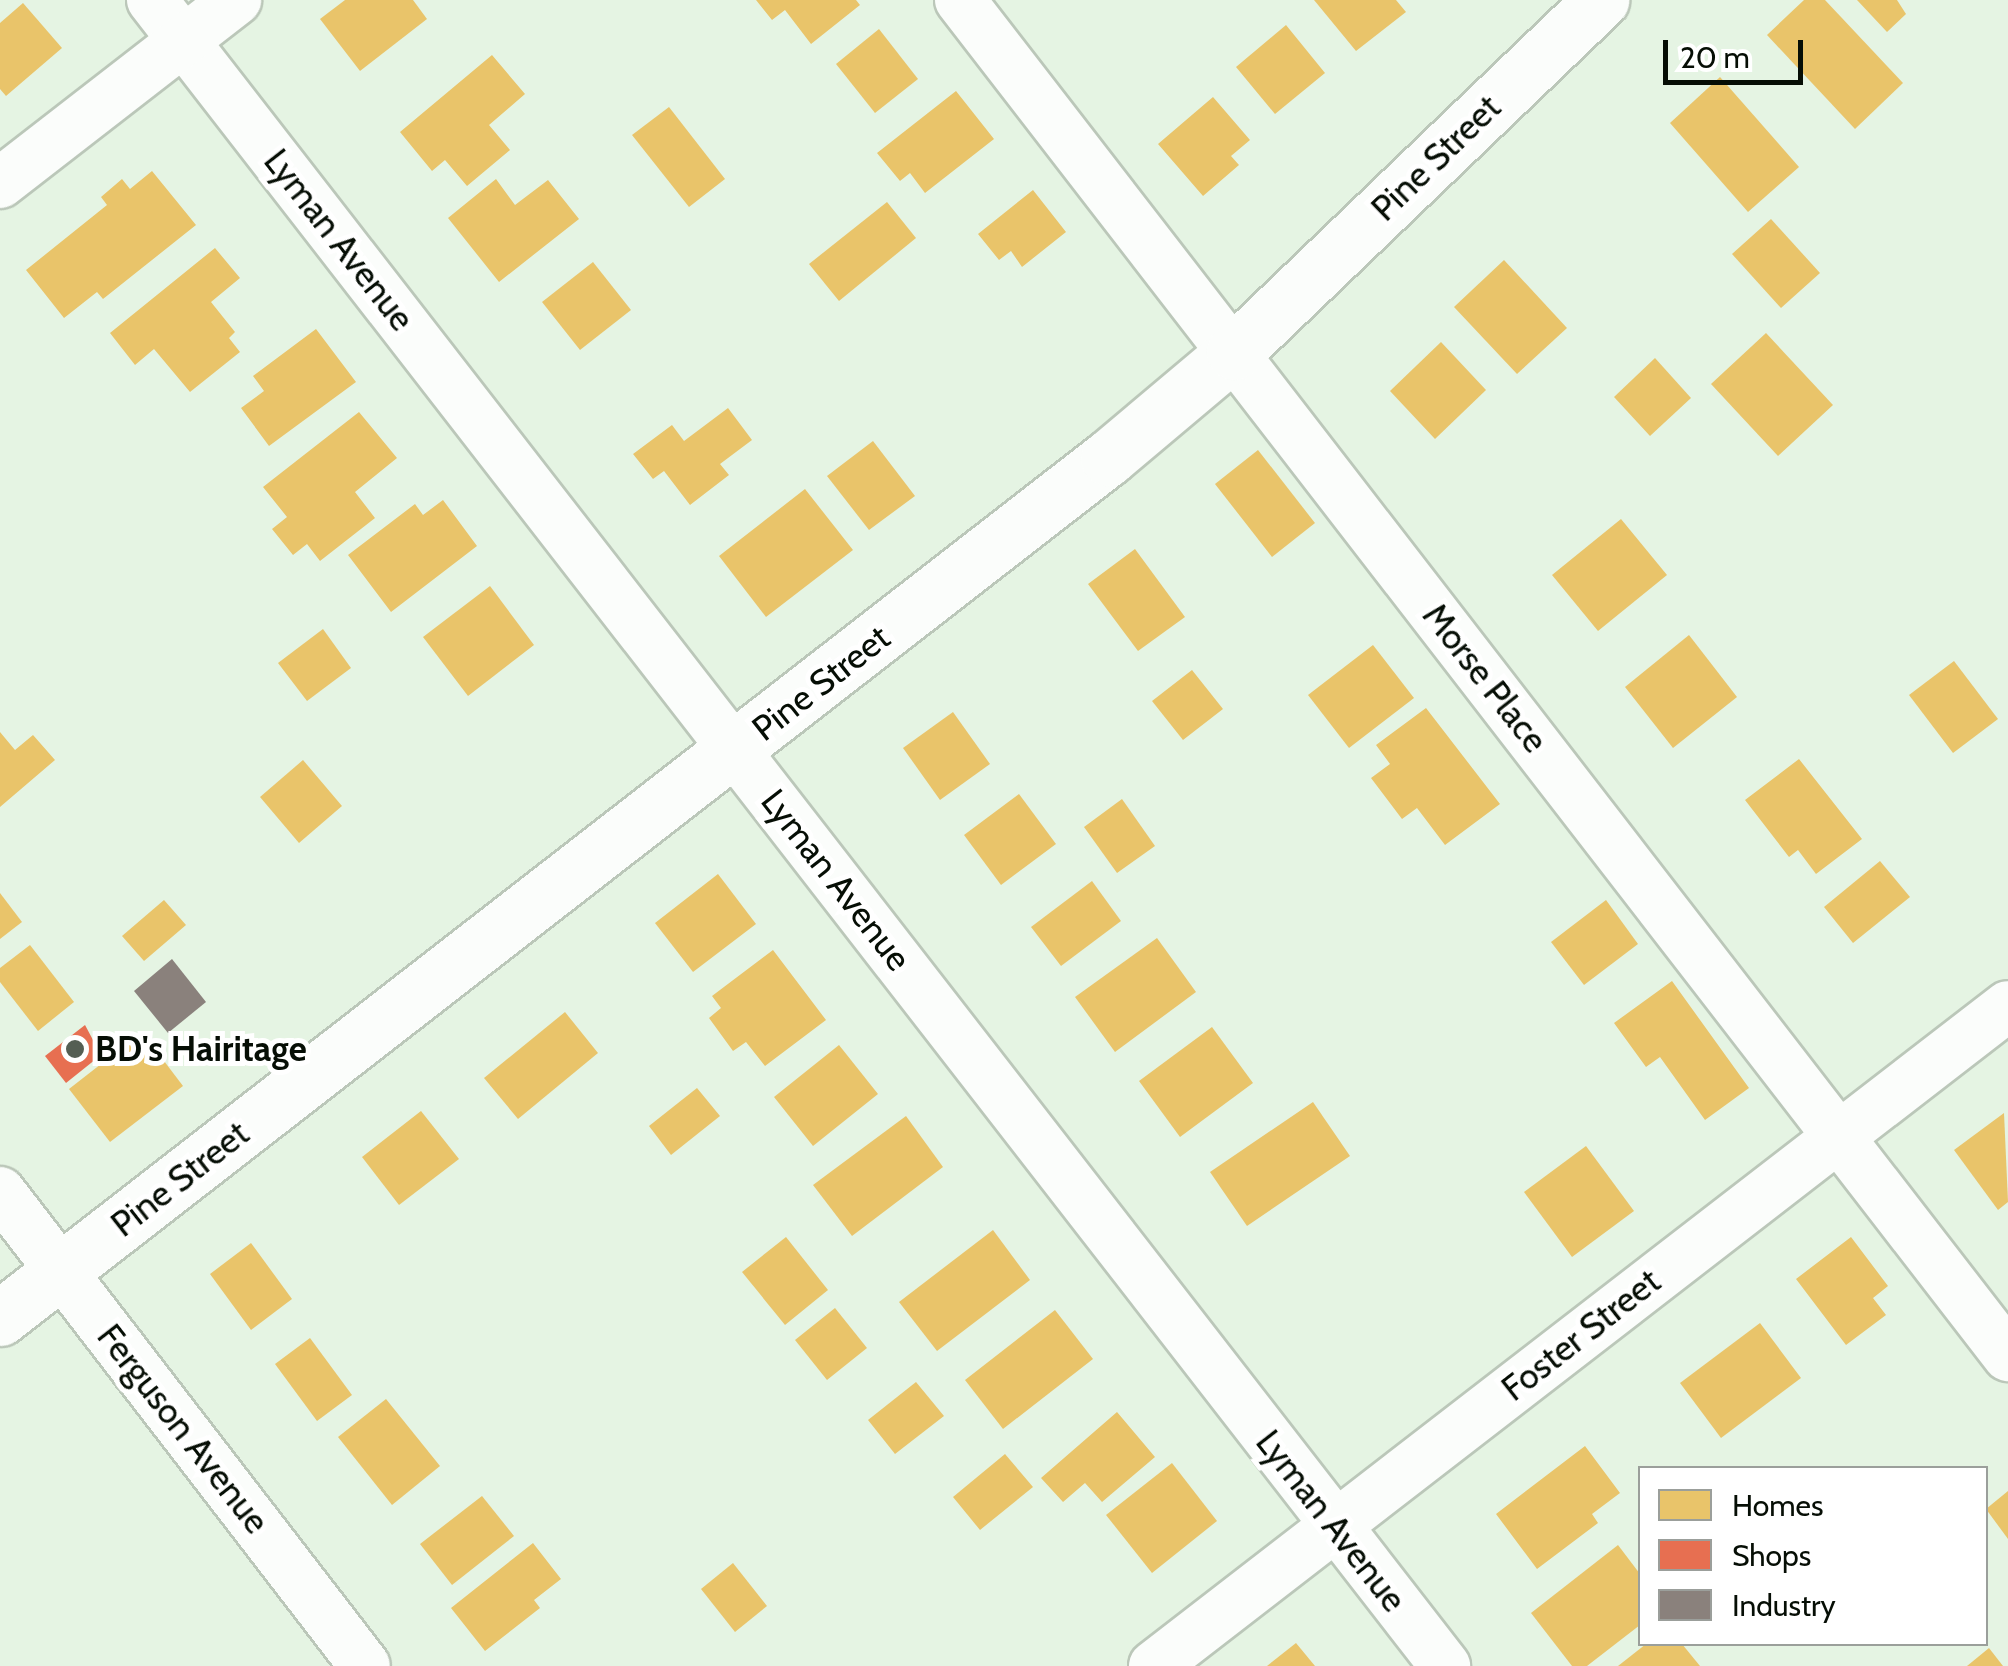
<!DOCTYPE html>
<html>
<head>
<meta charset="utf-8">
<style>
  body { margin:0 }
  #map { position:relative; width:2008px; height:1666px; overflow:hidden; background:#e5f4e3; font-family:Cabin,sans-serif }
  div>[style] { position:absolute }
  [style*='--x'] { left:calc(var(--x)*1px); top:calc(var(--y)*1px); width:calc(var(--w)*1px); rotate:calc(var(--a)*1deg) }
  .homes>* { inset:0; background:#e9c46a }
  .shops>* { inset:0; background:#e76f51 }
  .industry>* { inset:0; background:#8a817c }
  .roads { filter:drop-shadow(2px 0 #bbc7b9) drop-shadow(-2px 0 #bbc7b9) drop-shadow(0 2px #bbc7b9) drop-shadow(0 -2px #bbc7b9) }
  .minor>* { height:50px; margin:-25px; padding:0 25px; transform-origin:25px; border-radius:25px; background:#fbfdfb }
  .major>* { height:55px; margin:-27.5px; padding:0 27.5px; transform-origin:27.5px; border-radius:27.5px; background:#fbfdfb }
  .dots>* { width:28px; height:28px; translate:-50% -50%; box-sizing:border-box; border:5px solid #fff; border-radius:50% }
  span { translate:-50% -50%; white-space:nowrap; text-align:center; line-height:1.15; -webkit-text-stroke:10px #fff; paint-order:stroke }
  .street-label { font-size:35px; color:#060e05 }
  .poi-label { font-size:35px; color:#060e05; font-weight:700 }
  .left { translate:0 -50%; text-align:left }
  .legend { position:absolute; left:1638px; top:1466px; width:350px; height:180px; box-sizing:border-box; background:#fff; border:2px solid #9b9f9b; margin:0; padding:12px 18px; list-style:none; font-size:30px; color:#060e05 }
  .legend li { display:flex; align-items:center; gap:20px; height:50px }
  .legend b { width:50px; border:2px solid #9b9f9b }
  .scale { position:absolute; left:1663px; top:40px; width:140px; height:45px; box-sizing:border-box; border:5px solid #060e05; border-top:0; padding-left:12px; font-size:30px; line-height:35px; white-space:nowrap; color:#060e05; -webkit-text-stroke:8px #fff; paint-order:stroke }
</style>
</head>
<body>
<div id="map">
  <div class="homes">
    <i style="clip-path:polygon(345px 0,413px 0,427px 19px,360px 71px,320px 19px)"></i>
    <i style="clip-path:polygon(756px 0,856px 0,860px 5px,811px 44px,785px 10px,772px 20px)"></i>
    <i style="clip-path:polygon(1314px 0,1396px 0,1406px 12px,1356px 51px)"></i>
    <i style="clip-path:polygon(1804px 0,1825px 0,1903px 83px,1855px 129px,1767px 35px)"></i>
    <i style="clip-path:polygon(1857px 0,1897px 0,1906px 14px,1887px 32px)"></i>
    <i style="clip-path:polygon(23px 3px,62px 48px,6px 96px,0 89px,0 23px)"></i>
    <i style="clip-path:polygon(1286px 25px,1325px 73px,1275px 114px,1236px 67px)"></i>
    <i style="clip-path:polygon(879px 29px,918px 79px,875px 113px,836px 64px)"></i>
    <i style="clip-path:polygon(492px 55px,525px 94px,489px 125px,510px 150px,467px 186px,445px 160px,432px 171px,400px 132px)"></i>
    <i style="clip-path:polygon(1720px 77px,1799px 167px,1748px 212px,1670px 123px)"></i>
    <i style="clip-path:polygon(956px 91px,994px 139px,925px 193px,910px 173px,900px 181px,877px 153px)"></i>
    <i style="clip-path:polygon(1213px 97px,1250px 140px,1231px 156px,1239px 165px,1203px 196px,1158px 144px)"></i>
    <i style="clip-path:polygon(669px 107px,725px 179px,689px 207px,632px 135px)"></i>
    <i style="clip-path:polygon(152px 171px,196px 225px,103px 299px,97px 292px,64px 318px,26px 270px,107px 205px,101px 197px,122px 179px,130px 189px)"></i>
    <i style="clip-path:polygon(496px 179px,515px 205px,548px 180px,579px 219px,499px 282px,448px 218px)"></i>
    <i style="clip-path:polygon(1033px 190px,1066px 232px,1022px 267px,1011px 251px,999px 260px,978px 234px)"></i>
    <i style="clip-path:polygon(887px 202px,916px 238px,839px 301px,809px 264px)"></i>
    <i style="clip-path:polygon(1771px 219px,1820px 273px,1781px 308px,1732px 254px)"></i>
    <i style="clip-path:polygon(215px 248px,240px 278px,211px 302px,235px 332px,229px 338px,240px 352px,190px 392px,154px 349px,135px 365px,110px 333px)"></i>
    <i style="clip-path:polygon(1504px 260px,1567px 328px,1517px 374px,1454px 307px)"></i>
    <i style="clip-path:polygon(593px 262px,631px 310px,580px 350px,542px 302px)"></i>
    <i style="clip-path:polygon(316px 329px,356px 382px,269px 446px,241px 408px,264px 391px,253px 376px)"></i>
    <i style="clip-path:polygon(1766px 333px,1833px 405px,1778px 456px,1711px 384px)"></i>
    <i style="clip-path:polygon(1441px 342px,1486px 390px,1435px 439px,1390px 391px)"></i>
    <i style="clip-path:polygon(1655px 358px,1691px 398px,1650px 436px,1614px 397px)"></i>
    <i style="clip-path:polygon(728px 408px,752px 440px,720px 464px,729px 475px,690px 505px,664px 471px,653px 479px,633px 454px,672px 425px,684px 441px)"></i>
    <i style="clip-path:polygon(359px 412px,397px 458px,355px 492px,375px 518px,320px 561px,307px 544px,293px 555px,272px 529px,287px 517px,263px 487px)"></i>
    <i style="clip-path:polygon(873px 441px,915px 496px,869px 530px,827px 476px)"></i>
    <i style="clip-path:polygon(1258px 450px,1315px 523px,1272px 557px,1215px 484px)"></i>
    <i style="clip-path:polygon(805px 489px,853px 550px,766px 617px,719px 556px)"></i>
    <i style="clip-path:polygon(443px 500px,477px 546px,391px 612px,348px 555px,415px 504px,423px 515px)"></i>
    <i style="clip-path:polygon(1621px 519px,1667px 575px,1598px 631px,1552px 575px)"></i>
    <i style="clip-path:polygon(1135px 549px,1185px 617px,1138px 651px,1088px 584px)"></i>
    <i style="clip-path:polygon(490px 586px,534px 645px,468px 696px,423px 637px)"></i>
    <i style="clip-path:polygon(323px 629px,351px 668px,307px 701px,278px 663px)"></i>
    <i style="clip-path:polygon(1689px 635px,1737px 697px,1673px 748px,1625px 687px)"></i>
    <i style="clip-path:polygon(1373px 645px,1414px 698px,1349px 748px,1308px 695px)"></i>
    <i style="clip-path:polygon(1954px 661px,1998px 719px,1953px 753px,1909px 695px)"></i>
    <i style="clip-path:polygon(1192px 670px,1223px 709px,1183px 740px,1152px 701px)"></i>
    <i style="clip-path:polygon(1426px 708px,1500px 804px,1445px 845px,1417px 808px,1402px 819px,1371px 778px,1390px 764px,1376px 745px)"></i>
    <i style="clip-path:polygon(953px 712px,990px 764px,940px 800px,903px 748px)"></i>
    <i style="clip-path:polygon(0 732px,15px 750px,33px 735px,55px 760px,0 807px)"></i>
    <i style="clip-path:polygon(1799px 759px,1862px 839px,1816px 874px,1798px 850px,1789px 857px,1745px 800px)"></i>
    <i style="clip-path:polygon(303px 760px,342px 806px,299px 843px,260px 797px)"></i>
    <i style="clip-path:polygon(1019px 794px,1056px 844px,1001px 885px,964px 835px)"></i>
    <i style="clip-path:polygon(1122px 799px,1155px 846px,1117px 873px,1084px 827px)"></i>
    <i style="clip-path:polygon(1880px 861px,1910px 897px,1853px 943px,1824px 907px)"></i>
    <i style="clip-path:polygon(718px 874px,756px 924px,693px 972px,655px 923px)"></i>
    <i style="clip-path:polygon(1092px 881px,1121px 921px,1061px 966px,1031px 927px)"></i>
    <i style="clip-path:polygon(0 893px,22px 922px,0 939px)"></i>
    <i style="clip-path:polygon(164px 900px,186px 925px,144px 961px,122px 936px)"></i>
    <i style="clip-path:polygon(1606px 900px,1638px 944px,1584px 985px,1551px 942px)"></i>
    <i style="clip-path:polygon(1157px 938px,1196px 992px,1115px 1052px,1075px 997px)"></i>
    <i style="clip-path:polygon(30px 945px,74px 1002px,38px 1031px,0 982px,0 968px)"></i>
    <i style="clip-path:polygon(773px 950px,826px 1020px,765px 1066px,746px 1042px,733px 1051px,709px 1018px,721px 1008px,712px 996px)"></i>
    <i style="clip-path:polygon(1672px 981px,1749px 1088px,1705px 1120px,1660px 1057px,1646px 1067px,1614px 1023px)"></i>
    <i style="clip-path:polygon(565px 1012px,598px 1053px,518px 1119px,484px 1078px)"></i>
    <i style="clip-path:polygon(1212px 1027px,1253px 1083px,1180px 1137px,1139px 1081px)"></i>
    <i style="clip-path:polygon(142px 1032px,183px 1086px,110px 1142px,69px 1089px)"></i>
    <i style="clip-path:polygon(839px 1045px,878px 1094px,813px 1146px,774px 1097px)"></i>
    <i style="clip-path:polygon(697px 1088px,720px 1116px,671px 1155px,649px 1126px)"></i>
    <i style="clip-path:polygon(1313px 1102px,1350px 1156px,1247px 1226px,1210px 1172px)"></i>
    <i style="clip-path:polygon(421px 1111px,459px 1159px,399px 1205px,362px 1157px)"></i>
    <i style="clip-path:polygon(2004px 1113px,2008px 1202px,1998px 1210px,1954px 1150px)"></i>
    <i style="clip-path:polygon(906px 1116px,943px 1167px,852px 1236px,813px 1185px)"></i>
    <i style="clip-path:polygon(1586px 1146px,1634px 1211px,1572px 1257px,1524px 1192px)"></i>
    <i style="clip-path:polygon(993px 1230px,1030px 1280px,937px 1351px,899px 1302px)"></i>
    <i style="clip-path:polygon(786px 1237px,828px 1290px,785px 1325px,742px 1272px)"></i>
    <i style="clip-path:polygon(1851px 1237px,1888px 1286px,1873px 1298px,1886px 1315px,1846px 1345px,1796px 1279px)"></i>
    <i style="clip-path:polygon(251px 1243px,292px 1299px,251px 1330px,210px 1274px)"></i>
    <i style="clip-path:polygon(835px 1308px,867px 1348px,827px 1380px,795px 1340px)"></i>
    <i style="clip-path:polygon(1055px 1310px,1093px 1359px,1003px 1429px,965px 1380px)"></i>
    <i style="clip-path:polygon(1760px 1323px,1801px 1378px,1721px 1438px,1680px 1383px)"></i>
    <i style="clip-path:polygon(310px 1338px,352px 1395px,317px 1421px,275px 1364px)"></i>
    <i style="clip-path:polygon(916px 1382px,944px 1416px,895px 1454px,868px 1420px)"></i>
    <i style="clip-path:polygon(386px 1399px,440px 1466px,392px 1505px,338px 1437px)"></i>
    <i style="clip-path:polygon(1117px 1412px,1155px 1457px,1102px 1502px,1085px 1483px,1063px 1502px,1041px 1478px)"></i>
    <i style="clip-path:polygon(1585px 1446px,1620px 1493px,1592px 1514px,1598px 1523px,1537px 1569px,1496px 1514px)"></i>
    <i style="clip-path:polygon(1005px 1454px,1033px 1487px,980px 1530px,953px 1497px)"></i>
    <i style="clip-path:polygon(1172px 1463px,1217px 1521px,1152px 1573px,1106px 1515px)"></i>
    <i style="clip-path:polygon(2008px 1491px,2008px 1539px,1986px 1509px)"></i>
    <i style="clip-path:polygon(482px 1496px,514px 1536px,452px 1585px,420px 1544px)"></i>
    <i style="clip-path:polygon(533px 1543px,561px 1579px,534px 1600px,540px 1608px,485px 1651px,451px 1608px)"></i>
    <i style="clip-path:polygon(1618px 1545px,1640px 1574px,1640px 1625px,1587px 1666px,1572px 1666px,1531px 1613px)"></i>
    <i style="clip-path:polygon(733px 1563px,767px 1606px,735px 1632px,701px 1589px)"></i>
    <i style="clip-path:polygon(1296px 1643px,1315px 1666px,1267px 1666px)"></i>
    <i style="clip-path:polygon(1646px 1644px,1682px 1644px,1700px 1666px,1618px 1666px)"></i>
    <i style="clip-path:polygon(1989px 1648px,2003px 1666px,1967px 1666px)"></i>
  </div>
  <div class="shops">
    <i style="clip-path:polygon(85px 1025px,101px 1055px,66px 1083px,45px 1056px)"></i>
  </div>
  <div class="industry">
    <i style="clip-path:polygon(172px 959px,206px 1002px,168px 1033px,134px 991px)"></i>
  </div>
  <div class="roads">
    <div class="minor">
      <i style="--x:152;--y:0;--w:2109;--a:52.18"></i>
      <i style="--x:960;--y:0;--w:1714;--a:52.3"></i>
      <i style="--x:0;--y:183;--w:299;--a:-37.8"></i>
      <i style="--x:0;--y:1192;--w:598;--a:52.4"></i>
      <i style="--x:1154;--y:1666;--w:1079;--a:-37.7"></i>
    </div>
    <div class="major">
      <i style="--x:0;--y:1318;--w:1403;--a:-37.82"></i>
      <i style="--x:1108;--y:458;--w:165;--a:-40.1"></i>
      <i style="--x:1234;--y:352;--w:509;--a:-43.8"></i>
    </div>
  </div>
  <div class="dots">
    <i style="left:75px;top:1049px;background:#545e53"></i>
  </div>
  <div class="street-label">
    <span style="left:1436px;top:158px;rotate:-44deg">Pine Street</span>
    <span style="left:339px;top:240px;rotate:52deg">Lyman Avenue</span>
    <span style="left:1485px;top:678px;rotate:52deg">Morse Place</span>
    <span style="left:821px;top:683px;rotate:-38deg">Pine Street</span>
    <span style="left:836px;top:880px;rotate:52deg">Lyman Avenue</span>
    <span style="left:180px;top:1179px;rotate:-38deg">Pine Street</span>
    <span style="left:1581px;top:1335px;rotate:-38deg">Foster Street</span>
    <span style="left:183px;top:1429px;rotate:52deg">Ferguson Avenue</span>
    <span style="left:1331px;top:1521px;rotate:52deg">Lyman Avenue</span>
  </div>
  <div class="poi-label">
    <span class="left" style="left:95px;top:1049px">BD's Hairitage</span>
  </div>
  <ul class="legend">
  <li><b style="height:28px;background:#e9c46a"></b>Homes</li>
  <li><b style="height:28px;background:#e76f51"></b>Shops</li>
  <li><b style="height:28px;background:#8a817c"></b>Industry</li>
  </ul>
  <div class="scale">20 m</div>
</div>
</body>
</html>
